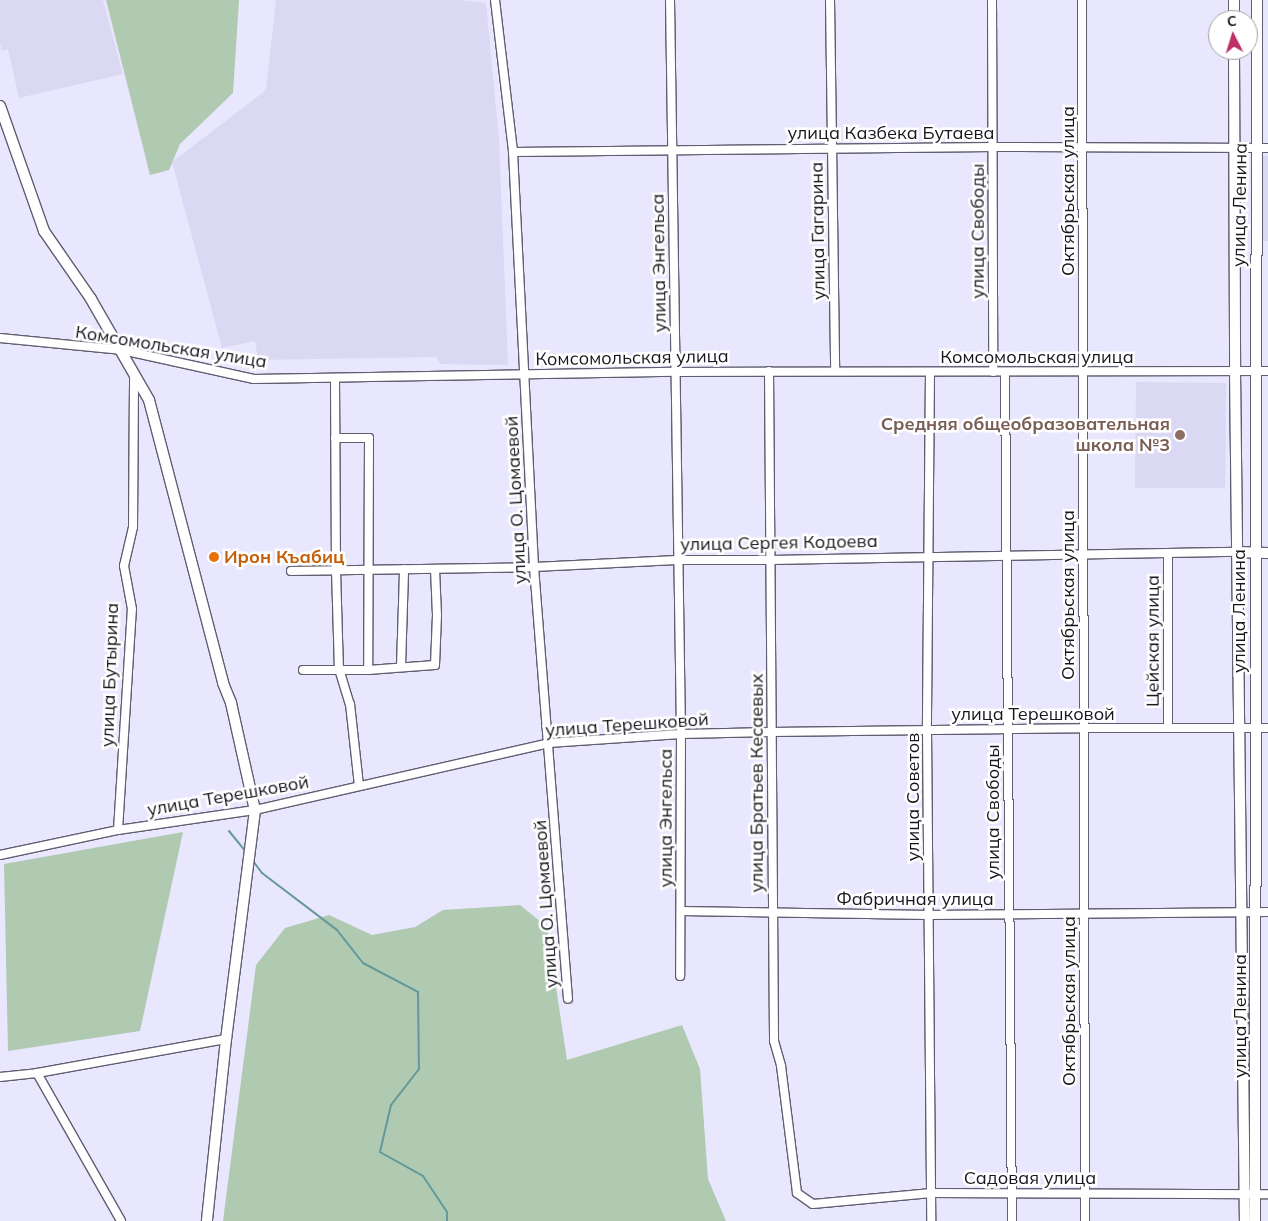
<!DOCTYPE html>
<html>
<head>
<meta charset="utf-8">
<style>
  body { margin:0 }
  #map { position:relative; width:1268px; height:1221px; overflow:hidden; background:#e9e7fd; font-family:Mulish,sans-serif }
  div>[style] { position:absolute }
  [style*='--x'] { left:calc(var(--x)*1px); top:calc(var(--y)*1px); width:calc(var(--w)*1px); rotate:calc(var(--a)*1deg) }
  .built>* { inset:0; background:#dbd8f4 }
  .green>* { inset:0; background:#afcab0 }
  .stream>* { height:2px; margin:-1px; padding:0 1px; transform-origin:1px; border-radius:1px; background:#63999a }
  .roads { filter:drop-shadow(1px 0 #605e70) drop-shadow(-1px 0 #605e70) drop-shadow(0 1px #605e70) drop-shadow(0 -1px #605e70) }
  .street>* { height:8px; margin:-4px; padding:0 4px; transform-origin:4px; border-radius:4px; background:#fff }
  .secondary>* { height:10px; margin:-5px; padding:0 5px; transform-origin:5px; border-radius:5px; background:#fff }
  .dots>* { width:14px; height:14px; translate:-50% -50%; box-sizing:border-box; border:2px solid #fff; border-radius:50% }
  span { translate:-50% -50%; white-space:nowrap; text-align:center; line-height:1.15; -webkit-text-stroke:5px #fff; paint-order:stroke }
  .street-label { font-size:18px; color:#17161d }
  .education-label { font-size:18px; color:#785e54; font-weight:700 }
  .right { translate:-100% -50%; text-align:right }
  .food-label { font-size:18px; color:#c56008; font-weight:700 }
  .left { translate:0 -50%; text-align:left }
  .north { position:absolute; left:1208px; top:10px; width:50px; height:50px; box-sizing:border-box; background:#fff; border:1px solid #a2a2a5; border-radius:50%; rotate:355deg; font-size:14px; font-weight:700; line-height:20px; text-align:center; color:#17161d }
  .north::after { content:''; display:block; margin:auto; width:18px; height:22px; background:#bc3066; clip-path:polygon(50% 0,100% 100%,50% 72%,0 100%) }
</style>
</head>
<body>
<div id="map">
  <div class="built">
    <i style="clip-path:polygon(0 0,103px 0,123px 74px,19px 98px,8px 49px,2px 51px,0 43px)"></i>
    <i style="clip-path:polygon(276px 0,460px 0,486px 3px,499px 139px,508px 365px,440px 364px,436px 357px,258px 360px,255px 341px,222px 348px,172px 162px,266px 90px)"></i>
    <i style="clip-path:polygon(1259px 156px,1268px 156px,1268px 241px,1259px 241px)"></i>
    <i style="clip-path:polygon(1136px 382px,1226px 383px,1225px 488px,1135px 488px)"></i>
  </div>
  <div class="green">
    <i style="clip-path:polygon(106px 0,239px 0,233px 93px,180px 144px,169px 170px,150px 175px)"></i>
    <i style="clip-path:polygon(183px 832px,140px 1031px,8px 1051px,4px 864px)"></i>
    <i style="clip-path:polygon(520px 905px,547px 927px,567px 1060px,682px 1025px,700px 1069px,708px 1179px,726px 1221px,223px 1221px,256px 965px,285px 928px,329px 915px,372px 935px,415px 927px,443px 910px)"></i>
  </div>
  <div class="stream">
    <i style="--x:229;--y:831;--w:26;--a:51"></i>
    <i style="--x:253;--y:861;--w:15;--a:53"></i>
    <i style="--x:262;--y:873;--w:94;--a:37.2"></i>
    <i style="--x:337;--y:930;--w:42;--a:51.8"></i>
    <i style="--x:363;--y:963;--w:62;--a:27.8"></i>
    <i style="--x:418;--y:992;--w:77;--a:89.3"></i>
    <i style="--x:419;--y:1069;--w:46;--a:127.9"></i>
    <i style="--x:391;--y:1105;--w:48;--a:103.2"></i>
    <i style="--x:380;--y:1152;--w:49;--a:29.2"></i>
    <i style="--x:423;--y:1176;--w:43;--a:56.3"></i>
    <i style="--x:447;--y:1212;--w:9;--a:90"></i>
  </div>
  <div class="roads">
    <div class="street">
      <i style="--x:495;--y:0;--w:153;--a:83.2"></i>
      <i style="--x:513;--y:152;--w:416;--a:87.1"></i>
      <i style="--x:534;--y:567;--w:433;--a:85.5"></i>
      <i style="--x:670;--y:0;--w:734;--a:89.14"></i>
      <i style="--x:681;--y:734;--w:242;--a:90.2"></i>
      <i style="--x:830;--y:0;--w:371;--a:89.2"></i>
      <i style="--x:992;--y:0;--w:372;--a:89.8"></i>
      <i style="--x:1082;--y:0;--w:1221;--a:89.86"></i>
      <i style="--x:513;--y:152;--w:480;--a:-0.6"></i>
      <i style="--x:993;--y:147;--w:275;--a:0.2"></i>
      <i style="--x:0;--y:338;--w:123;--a:5.6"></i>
      <i style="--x:122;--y:350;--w:135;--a:12.4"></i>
      <i style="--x:254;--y:379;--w:421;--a:-1"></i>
      <i style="--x:675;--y:372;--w:593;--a:-0.1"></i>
      <i style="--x:769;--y:371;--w:670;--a:89.57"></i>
      <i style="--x:774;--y:1041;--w:26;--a:74"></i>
      <i style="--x:781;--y:1066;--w:128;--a:82.8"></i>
      <i style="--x:797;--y:1193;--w:19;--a:35"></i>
      <i style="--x:813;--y:1204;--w:119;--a:-5.3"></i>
      <i style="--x:931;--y:1193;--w:337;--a:0.2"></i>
      <i style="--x:930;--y:372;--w:358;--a:90.5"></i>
      <i style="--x:927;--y:730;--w:491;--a:89.5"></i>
      <i style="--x:1005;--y:372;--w:849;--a:89.53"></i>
      <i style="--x:335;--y:379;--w:191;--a:89.7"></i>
      <i style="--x:336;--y:570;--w:99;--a:88.3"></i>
      <i style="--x:339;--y:669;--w:37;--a:73"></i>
      <i style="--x:350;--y:704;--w:82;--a:83.7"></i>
      <i style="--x:335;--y:438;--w:34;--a:0"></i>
      <i style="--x:369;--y:438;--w:232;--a:90.2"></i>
      <i style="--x:1168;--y:553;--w:175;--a:90"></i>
      <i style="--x:291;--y:571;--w:243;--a:-0.9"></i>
      <i style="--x:534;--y:567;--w:143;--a:-2.8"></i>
      <i style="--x:677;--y:560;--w:95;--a:0"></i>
      <i style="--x:772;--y:560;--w:466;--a:-1"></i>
      <i style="--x:401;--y:667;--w:98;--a:-88.2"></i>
      <i style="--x:303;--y:670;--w:65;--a:0"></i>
      <i style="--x:368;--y:670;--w:67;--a:-4.3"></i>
      <i style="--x:435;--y:665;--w:50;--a:-87.7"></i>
      <i style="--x:437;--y:615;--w:46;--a:-92.5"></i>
      <i style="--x:118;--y:830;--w:221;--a:-86.4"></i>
      <i style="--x:132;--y:609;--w:44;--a:-100.5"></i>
      <i style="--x:124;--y:566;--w:40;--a:-77"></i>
      <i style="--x:133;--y:527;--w:153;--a:-89.6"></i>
      <i style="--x:0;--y:855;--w:121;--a:-12"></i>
      <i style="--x:118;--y:830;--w:138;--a:-8.3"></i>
      <i style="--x:255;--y:810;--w:302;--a:-12.8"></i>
      <i style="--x:549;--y:743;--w:132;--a:-3.9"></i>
      <i style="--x:681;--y:734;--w:90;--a:-1.3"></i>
      <i style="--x:771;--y:732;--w:312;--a:-0.7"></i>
      <i style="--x:1083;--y:728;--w:185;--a:0"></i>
      <i style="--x:681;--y:911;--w:248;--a:0.9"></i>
      <i style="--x:929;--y:915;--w:339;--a:-0.5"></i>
      <i style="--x:37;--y:1073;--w:170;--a:60.4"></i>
      <i style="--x:0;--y:1077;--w:37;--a:-6"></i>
      <i style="--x:37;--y:1073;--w:192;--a:-10.2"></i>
    </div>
    <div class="secondary">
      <i style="--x:1234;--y:0;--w:20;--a:90"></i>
      <i style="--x:1234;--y:50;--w:321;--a:89.8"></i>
      <i style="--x:1235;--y:371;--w:850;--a:89.33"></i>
      <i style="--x:0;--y:106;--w:133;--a:70.6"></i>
      <i style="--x:44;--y:231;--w:83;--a:55.3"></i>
      <i style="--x:91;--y:299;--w:116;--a:60.1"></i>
      <i style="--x:149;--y:400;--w:293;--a:75.3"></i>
      <i style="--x:223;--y:683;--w:22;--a:68"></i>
      <i style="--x:231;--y:703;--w:110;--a:77.4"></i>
      <i style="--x:255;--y:810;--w:231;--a:97.2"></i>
      <i style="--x:226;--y:1039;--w:183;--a:96"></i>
      <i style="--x:1238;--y:552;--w:30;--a:2"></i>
      <i style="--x:1255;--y:1221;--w:1221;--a:-89.91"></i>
    </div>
  </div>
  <div class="dots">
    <i style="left:1180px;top:435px;background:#8d6e63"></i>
    <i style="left:214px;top:557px;background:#e8710a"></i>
  </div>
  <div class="street-label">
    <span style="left:891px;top:133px">улица Казбека Бутаева</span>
    <span style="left:1068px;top:191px;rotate:-90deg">Октябрьская улица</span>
    <span style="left:1240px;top:205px;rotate:-89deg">улица Ленина</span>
    <span style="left:818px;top:231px;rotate:-91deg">улица Гагарина</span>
    <span style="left:978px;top:231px;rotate:-90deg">улица Свободы</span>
    <span style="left:659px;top:263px;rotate:-91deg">улица Энгельса</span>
    <span style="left:171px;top:347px;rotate:9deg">Комсомольская улица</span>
    <span style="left:1037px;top:357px">Комсомольская улица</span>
    <span style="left:632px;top:358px;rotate:-1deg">Комсомольская улица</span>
    <span style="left:516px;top:500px;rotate:-93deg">улица О. Цомаевой</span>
    <span style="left:779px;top:543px;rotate:-1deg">улица Сергея Кодоева</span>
    <span style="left:1068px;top:595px;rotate:-90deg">Октябрьская улица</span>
    <span style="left:1239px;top:611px;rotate:-90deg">улица Ленина</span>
    <span style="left:1153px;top:641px;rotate:-90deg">Цейская улица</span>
    <span style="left:110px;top:675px;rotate:-88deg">улица Бутырина</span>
    <span style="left:1033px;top:714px">улица Терешковой</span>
    <span style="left:627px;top:725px;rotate:-4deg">улица Терешковой</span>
    <span style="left:757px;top:783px;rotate:-90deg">улица Братьев Кесаевых</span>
    <span style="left:228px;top:796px;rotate:-10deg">улица Терешковой</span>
    <span style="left:913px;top:797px;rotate:-90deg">улица Советов</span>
    <span style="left:993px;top:812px;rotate:-90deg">улица Свободы</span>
    <span style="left:666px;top:818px;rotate:-90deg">улица Энгельса</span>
    <span style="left:915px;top:899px">Фабричная улица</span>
    <span style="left:546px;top:904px;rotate:-94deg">улица О. Цомаевой</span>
    <span style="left:1069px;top:1001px;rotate:-90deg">Октябрьская улица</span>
    <span style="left:1240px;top:1016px;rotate:-90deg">улица Ленина</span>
    <span style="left:1030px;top:1178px">Садовая улица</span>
  </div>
  <div class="education-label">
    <span class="right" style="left:1170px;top:435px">Средняя общеобразовательная<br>школа №3</span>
  </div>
  <div class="food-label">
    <span class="left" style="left:224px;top:557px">Ирон Къабиц</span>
  </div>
  <div class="north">С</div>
</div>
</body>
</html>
